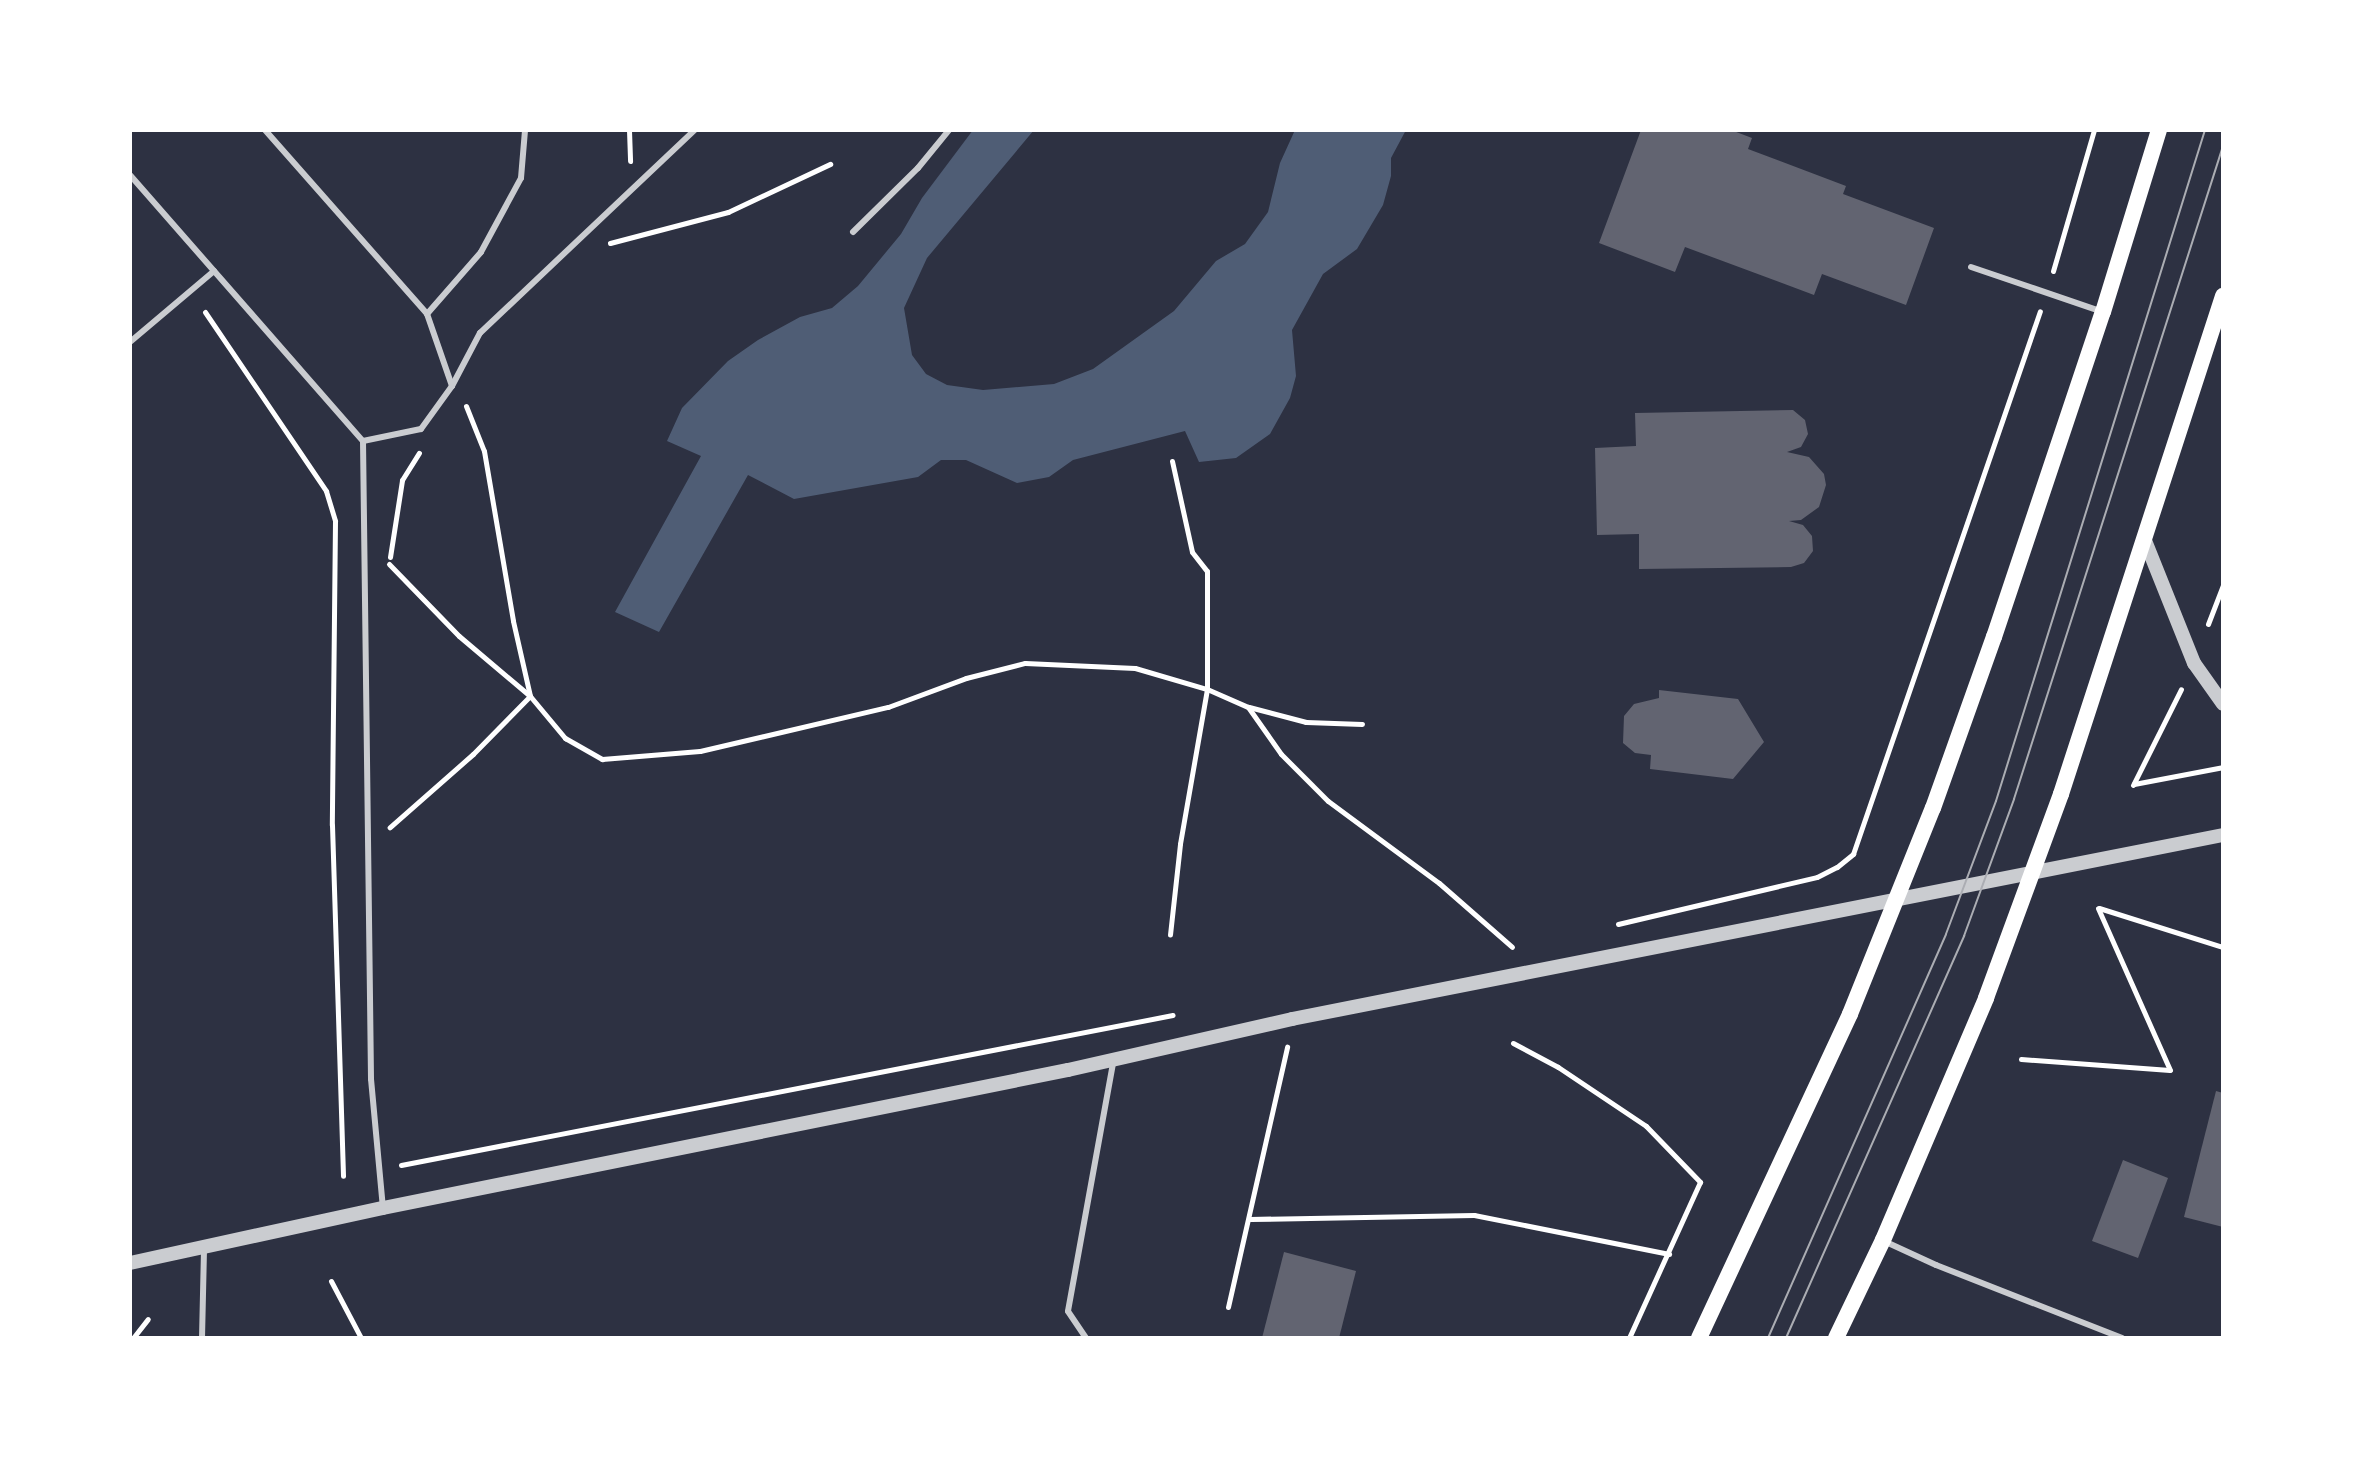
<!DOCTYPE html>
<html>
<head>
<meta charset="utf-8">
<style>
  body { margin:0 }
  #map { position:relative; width:2353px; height:1468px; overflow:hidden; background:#2d3142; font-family:Raleway,sans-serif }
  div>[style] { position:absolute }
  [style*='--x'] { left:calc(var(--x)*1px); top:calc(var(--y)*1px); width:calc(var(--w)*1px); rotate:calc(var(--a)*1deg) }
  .water>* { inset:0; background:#4f5d75 }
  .building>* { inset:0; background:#626471 }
  .path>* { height:5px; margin:-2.5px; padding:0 2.5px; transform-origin:2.5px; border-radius:2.5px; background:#fff }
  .service>* { height:6px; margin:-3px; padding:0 3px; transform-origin:3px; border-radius:3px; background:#caccd0 }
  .tertiary>* { height:14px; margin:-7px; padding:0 7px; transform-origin:7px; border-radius:7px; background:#caccd0 }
  .secondary>* { height:16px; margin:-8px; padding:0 8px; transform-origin:8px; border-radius:8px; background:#fff }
  .tram>* { height:2px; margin:-1px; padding:0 1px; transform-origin:1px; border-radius:1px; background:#abadb3 }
  span { translate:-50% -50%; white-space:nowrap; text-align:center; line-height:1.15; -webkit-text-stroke:6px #fff; paint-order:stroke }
  .frame { position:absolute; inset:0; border:132px solid #fff; pointer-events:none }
</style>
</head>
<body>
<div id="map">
  <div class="water">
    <i style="clip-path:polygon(973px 130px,1034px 130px,927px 258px,904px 308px,912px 355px,926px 374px,947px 385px,983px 390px,1054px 384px,1093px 369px,1174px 311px,1216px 261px,1245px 244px,1268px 212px,1280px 163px,1295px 130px,1406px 130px,1391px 158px,1391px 176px,1383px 205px,1357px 249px,1323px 274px,1292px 330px,1296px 376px,1290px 398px,1270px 434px,1236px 458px,1199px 462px,1185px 431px,1073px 460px,1049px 477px,1017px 483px,966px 460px,941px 460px,918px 477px,794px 499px,748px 475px,659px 632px,615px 612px,701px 456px,667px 441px,682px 408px,728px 361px,758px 340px,800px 317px,832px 308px,858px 286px,901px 234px,922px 198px)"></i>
  </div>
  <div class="building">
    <i style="clip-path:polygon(1641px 130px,1731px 130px,1752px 138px,1748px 149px,1846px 186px,1843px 194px,1934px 228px,1906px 305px,1822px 274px,1814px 295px,1685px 247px,1675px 272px,1599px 243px)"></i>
    <i style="clip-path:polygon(1793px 410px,1805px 420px,1808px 434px,1801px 447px,1787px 452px,1809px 457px,1824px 474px,1826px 485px,1819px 507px,1801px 520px,1789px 521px,1803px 525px,1812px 536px,1813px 551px,1804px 563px,1791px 567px,1639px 569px,1639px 534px,1597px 535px,1595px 448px,1636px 446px,1635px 413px)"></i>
    <i style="clip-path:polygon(1659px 690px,1738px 699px,1764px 742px,1733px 779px,1650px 769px,1651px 755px,1635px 753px,1623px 743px,1624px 716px,1634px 704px,1659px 698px)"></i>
    <i style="clip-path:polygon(2216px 1091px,2223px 1093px,2223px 1227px,2184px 1217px)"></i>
    <i style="clip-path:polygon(2123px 1160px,2168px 1178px,2138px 1258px,2092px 1241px)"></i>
    <i style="clip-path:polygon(1284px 1252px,1356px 1271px,1339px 1338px,1262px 1338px)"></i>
  </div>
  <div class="path">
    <i style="--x:629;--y:130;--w:31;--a:88"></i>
    <i style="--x:610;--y:243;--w:122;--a:-14.7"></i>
    <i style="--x:728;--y:212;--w:113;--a:-25.2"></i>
    <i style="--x:2053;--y:271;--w:147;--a:-73.8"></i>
    <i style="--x:205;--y:312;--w:216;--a:55.9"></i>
    <i style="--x:326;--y:491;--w:31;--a:73"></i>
    <i style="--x:335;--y:521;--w:304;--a:90.6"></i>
    <i style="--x:332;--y:825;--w:351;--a:88.2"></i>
    <i style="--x:466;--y:406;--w:48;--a:68.2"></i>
    <i style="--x:484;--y:451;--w:172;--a:80.3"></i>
    <i style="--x:513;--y:621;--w:77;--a:77.2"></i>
    <i style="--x:530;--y:696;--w:55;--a:50.2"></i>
    <i style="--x:565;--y:738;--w:43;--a:29.6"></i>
    <i style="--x:602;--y:759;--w:98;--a:-4.7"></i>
    <i style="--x:700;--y:751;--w:193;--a:-13.2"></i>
    <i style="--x:888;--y:707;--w:83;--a:-20.4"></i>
    <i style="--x:966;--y:678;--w:61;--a:-14.3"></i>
    <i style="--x:1025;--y:663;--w:110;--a:2.6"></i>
    <i style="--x:1135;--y:668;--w:75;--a:16.3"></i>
    <i style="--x:1207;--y:689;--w:157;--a:99.9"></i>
    <i style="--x:1180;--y:844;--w:91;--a:96.3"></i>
    <i style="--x:1172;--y:461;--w:93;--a:77.6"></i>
    <i style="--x:1192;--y:552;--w:24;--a:52"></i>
    <i style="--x:1207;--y:571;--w:118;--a:90"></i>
    <i style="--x:1207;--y:689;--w:45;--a:23.7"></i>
    <i style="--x:1248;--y:707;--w:57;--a:54.9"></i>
    <i style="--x:1281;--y:754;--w:66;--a:45"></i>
    <i style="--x:1328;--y:801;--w:138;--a:36.5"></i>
    <i style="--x:1439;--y:883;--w:97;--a:41.2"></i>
    <i style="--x:390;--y:557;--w:78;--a:-81.1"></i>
    <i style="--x:402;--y:480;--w:32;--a:-58"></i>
    <i style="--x:389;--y:564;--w:100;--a:45.8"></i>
    <i style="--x:459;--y:636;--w:93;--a:40.2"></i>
    <i style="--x:530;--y:696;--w:81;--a:134.5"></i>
    <i style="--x:473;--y:754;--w:111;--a:138.7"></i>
    <i style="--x:2208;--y:624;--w:42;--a:-69"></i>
    <i style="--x:1249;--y:707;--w:59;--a:14.7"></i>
    <i style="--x:1306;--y:722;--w:56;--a:2"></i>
    <i style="--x:2134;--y:784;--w:91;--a:-10.8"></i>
    <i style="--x:2133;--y:785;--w:107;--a:-63.4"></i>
    <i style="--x:2099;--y:908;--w:130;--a:17.5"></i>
    <i style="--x:1618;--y:924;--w:204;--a:-13.3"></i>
    <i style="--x:1817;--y:877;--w:22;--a:-27"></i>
    <i style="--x:1837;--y:867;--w:21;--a:-39"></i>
    <i style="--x:1853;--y:854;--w:574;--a:-71"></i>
    <i style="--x:1513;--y:1043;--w:51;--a:28.1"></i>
    <i style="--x:1558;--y:1067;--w:106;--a:33.8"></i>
    <i style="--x:1646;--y:1126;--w:78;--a:46"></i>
    <i style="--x:1700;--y:1182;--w:171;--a:114.5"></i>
    <i style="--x:2021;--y:1059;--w:149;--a:4.2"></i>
    <i style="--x:2170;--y:1070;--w:177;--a:-114"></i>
    <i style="--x:401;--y:1165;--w:786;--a:-11"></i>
    <i style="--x:1250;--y:1219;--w:224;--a:-1"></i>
    <i style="--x:1474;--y:1215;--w:199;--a:11.3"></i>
    <i style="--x:331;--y:1281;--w:64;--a:62.2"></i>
    <i style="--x:1228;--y:1307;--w:267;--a:-77.2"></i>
    <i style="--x:133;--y:1338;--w:24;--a:-52"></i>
  </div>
  <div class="service">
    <i style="--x:265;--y:130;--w:245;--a:48.6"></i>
    <i style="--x:130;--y:175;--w:354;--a:48.8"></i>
    <i style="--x:363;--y:441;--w:638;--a:89.28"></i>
    <i style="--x:371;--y:1079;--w:130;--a:84.7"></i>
    <i style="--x:853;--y:232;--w:91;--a:-44.6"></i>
    <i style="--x:918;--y:168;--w:49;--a:-50.8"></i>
    <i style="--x:1971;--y:267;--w:139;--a:18.8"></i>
    <i style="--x:130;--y:342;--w:110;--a:-40.2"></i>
    <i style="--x:452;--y:386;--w:60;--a:-62.2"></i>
    <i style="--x:480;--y:333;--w:296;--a:-43.4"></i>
    <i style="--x:363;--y:441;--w:59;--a:-11.7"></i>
    <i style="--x:421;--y:429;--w:53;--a:-54.2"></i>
    <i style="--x:452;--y:386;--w:76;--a:-109.1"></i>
    <i style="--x:427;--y:314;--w:82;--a:-48.9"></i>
    <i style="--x:481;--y:252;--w:84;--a:-61.6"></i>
    <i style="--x:521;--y:178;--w:48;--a:-85.2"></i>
    <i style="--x:1886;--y:1242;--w:55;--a:24.7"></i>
    <i style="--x:1936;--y:1265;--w:200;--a:21.4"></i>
    <i style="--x:202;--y:1338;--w:88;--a:-88.7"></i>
    <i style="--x:1086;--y:1338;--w:32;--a:-124"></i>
    <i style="--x:1068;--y:1311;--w:256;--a:-79.7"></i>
  </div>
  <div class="tertiary">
    <i style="--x:2144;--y:538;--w:135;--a:68.2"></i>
    <i style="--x:2194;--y:663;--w:50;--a:54.7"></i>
    <i style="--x:130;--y:1263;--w:259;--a:-12.3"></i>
    <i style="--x:383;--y:1208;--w:699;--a:-11.39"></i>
    <i style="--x:1068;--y:1070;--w:230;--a:-12.8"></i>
    <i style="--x:1292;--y:1019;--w:949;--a:-11.18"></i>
  </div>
  <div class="secondary">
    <i style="--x:1699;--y:1338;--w:357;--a:-65"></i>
    <i style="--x:1850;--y:1014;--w:222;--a:-68.1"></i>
    <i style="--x:1933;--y:808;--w:182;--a:-70.4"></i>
    <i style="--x:1994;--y:637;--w:343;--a:-71.5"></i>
    <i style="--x:2103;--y:312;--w:190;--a:-72.9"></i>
    <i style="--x:1836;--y:1338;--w:109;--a:-64.4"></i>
    <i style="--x:1883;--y:1240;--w:263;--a:-66.9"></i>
    <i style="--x:1986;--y:998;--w:217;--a:-69.8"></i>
    <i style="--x:2061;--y:794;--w:524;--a:-71.98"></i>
  </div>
  <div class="tram">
    <i style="--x:1768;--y:1338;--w:441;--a:-66.2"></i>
    <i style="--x:1946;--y:934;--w:142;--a:-69.4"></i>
    <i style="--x:1996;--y:801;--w:703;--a:-72.7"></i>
    <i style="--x:1786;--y:1338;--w:440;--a:-66.1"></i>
    <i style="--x:1964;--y:936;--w:146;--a:-69.9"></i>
    <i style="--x:2014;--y:799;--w:686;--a:-72.25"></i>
  </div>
  <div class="frame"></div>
</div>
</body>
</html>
